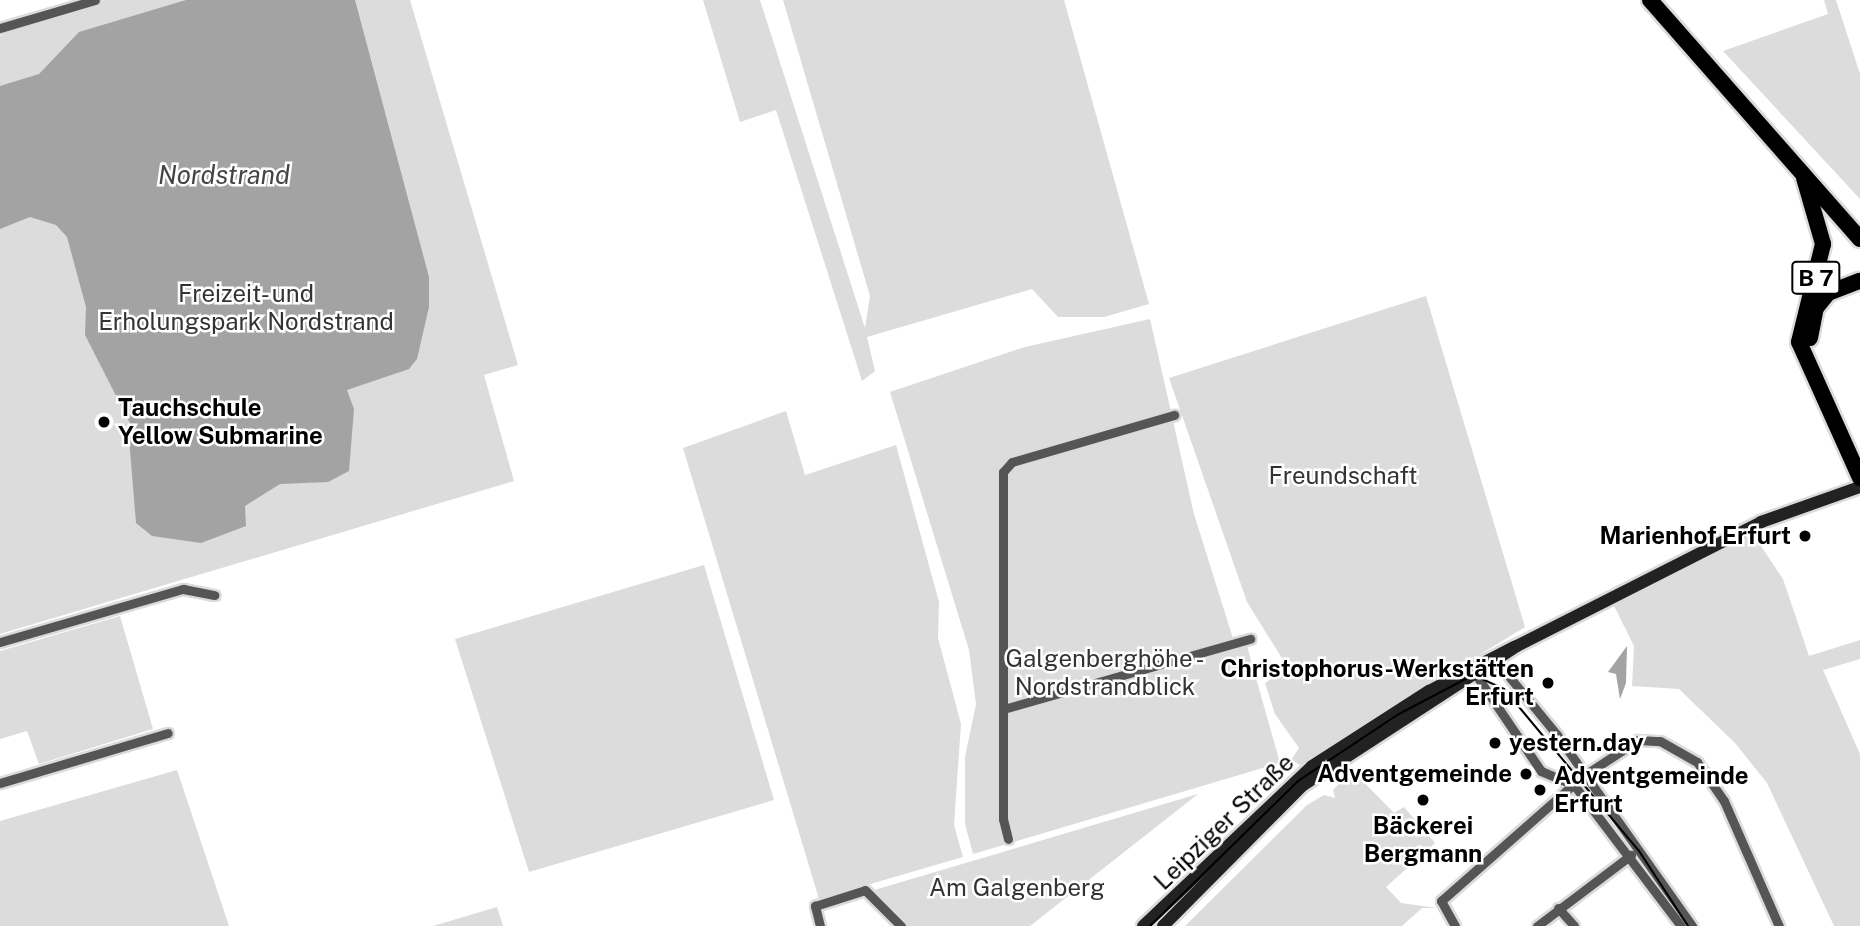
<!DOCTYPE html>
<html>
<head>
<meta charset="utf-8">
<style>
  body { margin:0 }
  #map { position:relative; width:1860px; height:926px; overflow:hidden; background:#fff; font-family:"Public Sans",sans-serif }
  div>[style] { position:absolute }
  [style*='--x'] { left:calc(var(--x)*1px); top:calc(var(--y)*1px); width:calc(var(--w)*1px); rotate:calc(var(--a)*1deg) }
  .green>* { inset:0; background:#dcdcdc }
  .water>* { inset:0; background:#a3a3a3 }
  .roads { filter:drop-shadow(2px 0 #dbdbdb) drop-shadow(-2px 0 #dbdbdb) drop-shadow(0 2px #dbdbdb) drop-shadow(0 -2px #dbdbdb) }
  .street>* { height:9px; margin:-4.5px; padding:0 4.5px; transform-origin:4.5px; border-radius:4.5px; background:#555 }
  .secondary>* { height:12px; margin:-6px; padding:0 6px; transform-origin:6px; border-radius:6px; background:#222 }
  .highway>* { height:16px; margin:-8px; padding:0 8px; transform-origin:8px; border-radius:8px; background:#000 }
  .tram>* { height:2px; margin:-1px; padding:0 1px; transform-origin:1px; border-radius:1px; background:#000 }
  .dots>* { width:19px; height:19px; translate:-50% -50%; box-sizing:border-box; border:4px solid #fff; border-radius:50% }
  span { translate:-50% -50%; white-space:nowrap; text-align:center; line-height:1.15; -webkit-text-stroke:5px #fff; paint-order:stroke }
  .shield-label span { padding:2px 5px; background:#fff; border:2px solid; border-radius:5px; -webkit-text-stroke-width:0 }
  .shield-label { font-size:23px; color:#000; font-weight:700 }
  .park-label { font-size:24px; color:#333 }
  .poi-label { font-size:24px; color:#000; font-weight:700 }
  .left { translate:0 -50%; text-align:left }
  .right { translate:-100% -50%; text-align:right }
  .street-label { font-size:24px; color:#000 }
  .water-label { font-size:26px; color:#444; font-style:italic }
</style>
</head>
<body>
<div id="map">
  <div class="green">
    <i style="clip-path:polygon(104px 0,410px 0,518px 365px,484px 375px,514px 481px,0 634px,0 36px)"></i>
    <i style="clip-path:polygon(703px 0,760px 0,865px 328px,870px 296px,783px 0,1064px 0,1149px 304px,1104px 317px,1058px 317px,1032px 289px,867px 337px,875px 371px,862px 381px,776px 110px,740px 122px)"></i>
    <i style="clip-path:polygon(1824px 0,1836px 0,1860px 74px,1860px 199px,1723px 51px,1828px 14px)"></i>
    <i style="clip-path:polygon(1426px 296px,1525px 627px,1300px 765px,1291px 760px,1299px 748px,1275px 714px,1265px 683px,1288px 668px,1247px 602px,1169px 378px)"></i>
    <i style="clip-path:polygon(1150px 319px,1194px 514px,1236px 648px,1247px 646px,1280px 763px,973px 854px,965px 824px,965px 757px,976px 704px,969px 650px,890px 392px,1025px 347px)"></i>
    <i style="clip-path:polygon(786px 411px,805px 475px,896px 445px,939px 602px,938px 638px,961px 724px,954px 825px,963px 857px,819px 899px,683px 448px)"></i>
    <i style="clip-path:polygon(1753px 534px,1783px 579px,1809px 656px,1860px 640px,1860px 659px,1823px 670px,1860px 754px,1860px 926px,1834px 926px,1767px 783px,1735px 743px,1679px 689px,1632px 686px,1634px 646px,1612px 602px)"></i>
    <i style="clip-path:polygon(704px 565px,774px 800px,529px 872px,455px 639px)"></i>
    <i style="clip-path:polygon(120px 616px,153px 729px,39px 764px,27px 731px,0 739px,0 651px)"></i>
    <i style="clip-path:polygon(177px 770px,229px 926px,0 926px,0 821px)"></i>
    <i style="clip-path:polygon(1352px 770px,1394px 813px,1404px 807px,1435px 843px,1386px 887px,1401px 903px,1437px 908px,1422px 908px,1402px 926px,1185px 926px,1307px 805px,1324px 795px,1335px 798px,1333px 790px)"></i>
    <i style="clip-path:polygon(1198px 794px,1030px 926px,907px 926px,871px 891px)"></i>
    <i style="clip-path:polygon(497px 907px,503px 926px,433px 926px)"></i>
  </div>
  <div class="water">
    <i style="clip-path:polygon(186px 0,355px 0,429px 277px,429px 307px,417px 359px,409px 369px,347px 390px,354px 409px,349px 471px,328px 482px,280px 484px,245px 506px,246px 526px,201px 543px,152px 536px,136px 523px,129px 438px,134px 431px,85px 335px,86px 307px,67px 237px,56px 225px,30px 217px,0 229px,0 86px,39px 74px,79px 32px)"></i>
    <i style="clip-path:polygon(1627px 646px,1626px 683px,1620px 699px,1616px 674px,1608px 672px)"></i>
  </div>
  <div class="roads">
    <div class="street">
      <i style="--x:0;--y:28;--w:99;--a:-16.4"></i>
      <i style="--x:0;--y:642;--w:191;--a:-16.2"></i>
      <i style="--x:183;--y:589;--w:32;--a:11"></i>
      <i style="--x:1487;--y:661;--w:17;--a:25"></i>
      <i style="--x:1502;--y:668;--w:87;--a:50.6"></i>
      <i style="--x:1557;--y:735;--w:234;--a:54.7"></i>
      <i style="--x:1474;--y:672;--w:120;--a:55.9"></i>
      <i style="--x:1541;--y:771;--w:36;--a:23"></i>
      <i style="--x:1574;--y:785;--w:177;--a:52.8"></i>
      <i style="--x:1007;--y:708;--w:253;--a:-15.9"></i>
      <i style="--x:0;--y:783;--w:175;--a:-16.6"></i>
      <i style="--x:1008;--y:839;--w:21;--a:-104"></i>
      <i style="--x:1003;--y:819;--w:347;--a:-90"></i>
      <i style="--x:1003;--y:472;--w:13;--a:-48"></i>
      <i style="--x:1012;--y:462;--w:169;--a:-16.2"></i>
      <i style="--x:1558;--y:908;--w:24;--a:48"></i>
      <i style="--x:820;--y:926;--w:21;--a:-104"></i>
      <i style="--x:815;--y:906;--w:52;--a:-17.7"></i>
      <i style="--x:865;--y:890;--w:51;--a:45"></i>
      <i style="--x:1455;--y:926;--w:29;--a:-119"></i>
      <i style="--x:1441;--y:901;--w:189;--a:-41.4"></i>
      <i style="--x:1583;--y:776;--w:66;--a:-33.2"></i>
      <i style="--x:1638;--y:740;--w:22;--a:3"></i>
      <i style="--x:1660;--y:741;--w:43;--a:29.6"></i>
      <i style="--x:1697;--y:762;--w:47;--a:55.3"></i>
      <i style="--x:1724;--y:801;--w:137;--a:66.3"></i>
      <i style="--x:1537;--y:926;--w:118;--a:-37.1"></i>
    </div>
    <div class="secondary">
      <i style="--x:1143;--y:926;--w:233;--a:-43.4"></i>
      <i style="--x:1312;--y:766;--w:139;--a:-32.7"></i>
      <i style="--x:1429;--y:691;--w:96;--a:-27.4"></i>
      <i style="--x:1163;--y:926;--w:197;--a:-45.2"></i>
      <i style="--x:1302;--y:786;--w:257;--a:-33.1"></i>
      <i style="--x:1517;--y:646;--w:274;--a:-26.9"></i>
      <i style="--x:1761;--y:522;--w:105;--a:-19.5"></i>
    </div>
    <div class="highway">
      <i style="--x:1650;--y:0;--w:318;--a:48.7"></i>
      <i style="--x:1804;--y:178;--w:69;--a:73.9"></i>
      <i style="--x:1823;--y:244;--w:101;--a:103.8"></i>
      <i style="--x:1799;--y:342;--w:149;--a:65.8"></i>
      <i style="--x:1810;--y:338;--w:31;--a:-79"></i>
      <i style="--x:1816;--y:308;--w:19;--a:-51"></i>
      <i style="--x:1828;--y:293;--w:34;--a:-21"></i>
    </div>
  </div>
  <div class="tram">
    <i style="--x:1150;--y:926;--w:207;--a:-44.4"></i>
    <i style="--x:1298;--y:781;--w:121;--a:-33.6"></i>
    <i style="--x:1399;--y:714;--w:84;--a:-27.8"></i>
    <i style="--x:1473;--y:675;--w:34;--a:24"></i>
    <i style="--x:1504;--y:689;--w:211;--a:50.2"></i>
    <i style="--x:1639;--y:851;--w:90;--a:56.8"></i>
  </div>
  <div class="dots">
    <i style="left:104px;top:422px;background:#000"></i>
    <i style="left:1805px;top:536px;background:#000"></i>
    <i style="left:1548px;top:683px;background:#000"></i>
    <i style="left:1495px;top:743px;background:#000"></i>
    <i style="left:1526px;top:774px;background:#000"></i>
    <i style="left:1540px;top:790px;background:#000"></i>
    <i style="left:1423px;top:800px;background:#000"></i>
  </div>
  <div class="shield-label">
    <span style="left:1816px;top:278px">B 7</span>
  </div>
  <div class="park-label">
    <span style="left:246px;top:308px">Freizeit- und<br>Erholungspark Nordstrand</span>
    <span style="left:1343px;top:476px">Freundschaft</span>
    <span style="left:1105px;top:673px">Galgenberghöhe -<br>Nordstrandblick</span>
    <span style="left:1017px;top:888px">Am Galgenberg</span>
  </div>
  <div class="poi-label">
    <span class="left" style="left:118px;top:422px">Tauchschule<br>Yellow Submarine</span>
    <span class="right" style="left:1791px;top:536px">Marienhof Erfurt</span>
    <span class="right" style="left:1534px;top:683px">Christophorus-Werkstätten<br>Erfurt</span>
    <span class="left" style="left:1509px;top:743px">yestern.day</span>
    <span class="right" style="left:1512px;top:774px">Adventgemeinde</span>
    <span class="left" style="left:1554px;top:790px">Adventgemeinde<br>Erfurt</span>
    <span style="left:1423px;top:840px">Bäckerei<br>Bergmann</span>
  </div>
  <div class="street-label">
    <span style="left:1224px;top:822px;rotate:-44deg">Leipziger Straße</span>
  </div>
  <div class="water-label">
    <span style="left:224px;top:175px">Nordstrand</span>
  </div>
</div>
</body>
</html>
